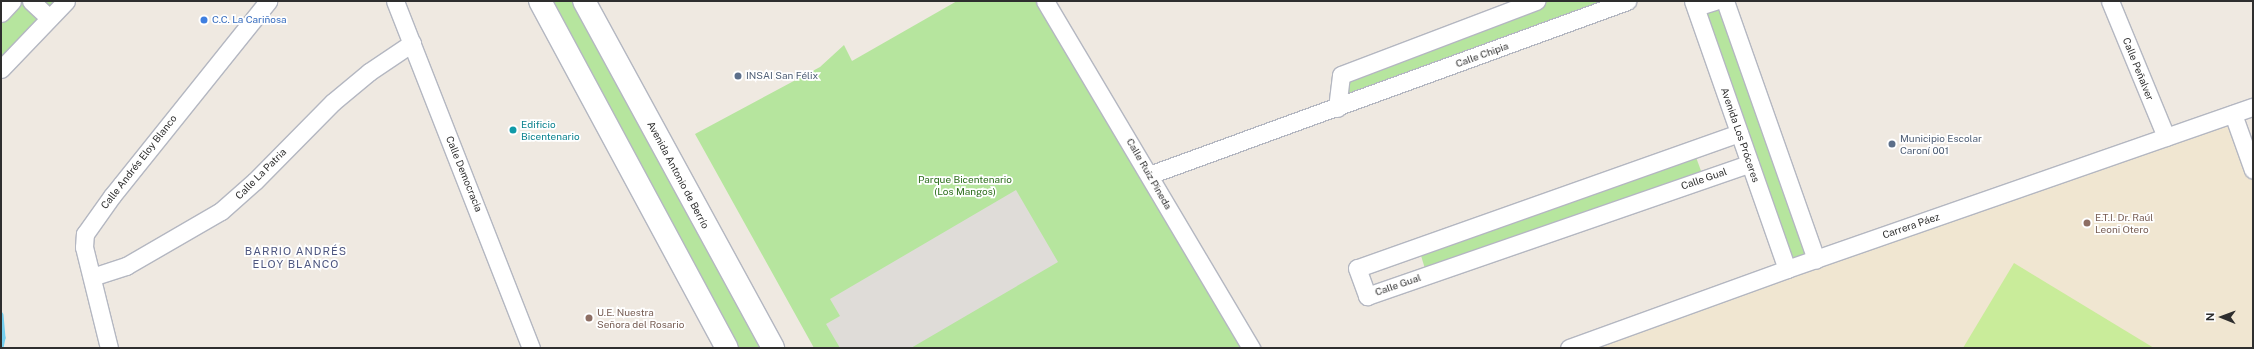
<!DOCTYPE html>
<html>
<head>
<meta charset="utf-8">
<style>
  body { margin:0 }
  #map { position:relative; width:2254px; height:349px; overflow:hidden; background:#efe9e1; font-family:"Public Sans",sans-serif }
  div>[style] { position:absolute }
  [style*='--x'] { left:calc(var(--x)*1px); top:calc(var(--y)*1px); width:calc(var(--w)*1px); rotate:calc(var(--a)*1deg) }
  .education>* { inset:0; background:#f0e6d1 }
  .green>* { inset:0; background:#b6e59e }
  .pitch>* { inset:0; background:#c9ec9a }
  .plaza>* { inset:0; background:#dfdcd8 }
  .stream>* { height:5.5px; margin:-2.75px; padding:0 2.75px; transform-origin:2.75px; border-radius:2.75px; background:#75cff0 }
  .roads { filter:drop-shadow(1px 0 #b4b7c1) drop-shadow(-1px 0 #b4b7c1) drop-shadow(0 1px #b4b7c1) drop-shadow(0 -1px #b4b7c1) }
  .street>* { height:17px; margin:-8.5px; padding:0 8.5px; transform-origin:8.5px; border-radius:8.5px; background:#fff }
  .secondary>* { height:22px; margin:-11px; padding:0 11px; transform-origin:11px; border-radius:11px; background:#fff }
  .dots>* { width:11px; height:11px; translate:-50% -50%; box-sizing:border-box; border:2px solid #fff; border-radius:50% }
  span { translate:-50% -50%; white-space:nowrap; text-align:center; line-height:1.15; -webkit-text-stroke:3.5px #fff; paint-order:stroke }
  .shop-label { font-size:10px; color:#366cbe }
  .left { translate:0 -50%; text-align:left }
  .street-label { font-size:10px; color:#2e2e2e }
  .service-label { font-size:10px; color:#4e5e75 }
  .culture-label { font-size:10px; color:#0d838f }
  .park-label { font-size:10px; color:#2c6e1b }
  .education-label { font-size:10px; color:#785e54 }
  .neighbourhood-label { font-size:11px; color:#4d5680; letter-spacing:1px }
  .frame { position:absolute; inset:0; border:2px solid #2e2e2e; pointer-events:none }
  .north { position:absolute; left:2202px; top:297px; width:40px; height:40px; -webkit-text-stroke:3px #fff; paint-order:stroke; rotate:271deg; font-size:11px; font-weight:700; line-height:16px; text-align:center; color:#2e2e2e }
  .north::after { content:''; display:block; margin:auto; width:14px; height:18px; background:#2e2e2e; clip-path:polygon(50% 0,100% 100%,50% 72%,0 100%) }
</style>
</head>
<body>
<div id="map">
  <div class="education">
    <i style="clip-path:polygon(2233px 114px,2253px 170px,2253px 348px,1569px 348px)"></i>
  </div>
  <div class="green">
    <i style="clip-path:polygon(12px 1px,66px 1px,1px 69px,1px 13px)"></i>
    <i style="clip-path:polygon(540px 1px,584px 1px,773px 348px,727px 348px)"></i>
    <i style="clip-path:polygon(957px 1px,1045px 1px,1251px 348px,814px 348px,695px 134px,820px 67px,844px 45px,852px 61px)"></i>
    <i style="clip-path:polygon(1536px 1px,1627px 1px,1337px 108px,1343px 74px)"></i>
    <i style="clip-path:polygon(1725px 1px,1816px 259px,1787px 269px,1696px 7px)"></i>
    <i style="clip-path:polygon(1693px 149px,1704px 179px,1427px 275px,1418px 246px)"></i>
  </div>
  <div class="pitch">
    <i style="clip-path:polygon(2014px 263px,2154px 348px,1963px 348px)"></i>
  </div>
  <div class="plaza">
    <i style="clip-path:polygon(1016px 190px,1058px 262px,911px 348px,840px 348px,826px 324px,840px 316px,830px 299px)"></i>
  </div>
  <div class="stream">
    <i style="--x:1;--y:315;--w:23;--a:85"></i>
    <i style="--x:3;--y:338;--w:10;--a:101"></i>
  </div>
  <div class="roads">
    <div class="street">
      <i style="--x:31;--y:1;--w:25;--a:43"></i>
      <i style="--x:395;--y:1;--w:373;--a:68.6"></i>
      <i style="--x:1045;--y:1;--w:404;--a:59.3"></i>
      <i style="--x:1693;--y:1;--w:284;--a:70.7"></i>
      <i style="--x:1725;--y:1;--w:274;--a:70.6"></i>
      <i style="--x:2110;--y:1;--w:147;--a:67.6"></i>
      <i style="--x:1696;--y:7;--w:20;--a:-18"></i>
      <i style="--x:1;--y:13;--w:16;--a:-47"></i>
      <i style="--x:1;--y:69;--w:94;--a:-46.3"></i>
      <i style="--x:1337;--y:108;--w:33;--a:-83"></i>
      <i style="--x:1341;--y:75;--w:209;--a:-20.8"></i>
      <i style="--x:2233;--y:114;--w:59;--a:70.3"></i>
      <i style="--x:1739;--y:133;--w:405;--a:160.5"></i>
      <i style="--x:1357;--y:268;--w:30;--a:70"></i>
      <i style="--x:1367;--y:296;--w:405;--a:-19.1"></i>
      <i style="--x:1149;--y:175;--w:509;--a:-20"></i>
      <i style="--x:92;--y:277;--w:36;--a:-18"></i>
      <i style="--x:126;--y:266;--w:110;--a:-30.1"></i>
      <i style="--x:221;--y:211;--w:45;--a:-41.4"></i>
      <i style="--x:255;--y:181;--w:111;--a:-45.4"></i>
      <i style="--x:333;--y:102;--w:47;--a:-39.8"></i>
      <i style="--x:369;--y:72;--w:52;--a:-34"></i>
      <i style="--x:109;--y:348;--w:104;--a:-103.9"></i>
      <i style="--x:84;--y:247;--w:13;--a:-86"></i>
      <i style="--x:85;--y:234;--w:47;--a:-54.6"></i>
      <i style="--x:112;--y:196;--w:250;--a:-51.3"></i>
      <i style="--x:1569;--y:348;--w:232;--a:-19.9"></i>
      <i style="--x:1787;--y:269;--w:493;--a:-19.2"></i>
    </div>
    <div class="secondary">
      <i style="--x:540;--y:1;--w:394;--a:61.7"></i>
      <i style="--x:584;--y:1;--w:395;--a:61.4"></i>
    </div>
  </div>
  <div class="dots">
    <i style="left:204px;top:20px;background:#3f7fe0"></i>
    <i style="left:738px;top:76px;background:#5c6f8a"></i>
    <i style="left:513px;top:130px;background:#0f9aa8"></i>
    <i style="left:1892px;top:144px;background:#5c6f8a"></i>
    <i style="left:2087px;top:223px;background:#8d6e63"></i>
    <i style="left:589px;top:318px;background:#8d6e63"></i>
  </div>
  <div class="shop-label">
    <span class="left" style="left:212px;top:20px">C.C. La Cariñosa</span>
  </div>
  <div class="street-label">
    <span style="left:1482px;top:55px;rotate:-20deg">Calle Chipia</span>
    <span style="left:2138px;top:69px;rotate:68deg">Calle Peñalver</span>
    <span style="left:1740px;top:135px;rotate:71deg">Avenida Los Próceres</span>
    <span style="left:139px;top:162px;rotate:-52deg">Calle Andrés Eloy Blanco</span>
    <span style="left:261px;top:174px;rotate:-45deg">Calle La Patria</span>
    <span style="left:464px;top:174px;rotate:68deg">Calle Democracia</span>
    <span style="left:1149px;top:174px;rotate:60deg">Calle Ruiz Pineda</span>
    <span style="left:678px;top:175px;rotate:62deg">Avenida Antonio de Berrío</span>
    <span style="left:1704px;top:179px;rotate:-19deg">Calle Gual</span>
    <span style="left:1911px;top:226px;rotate:-19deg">Carrera Páez</span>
    <span style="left:1398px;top:285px;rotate:-19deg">Calle Gual</span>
  </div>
  <div class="service-label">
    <span class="left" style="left:746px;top:76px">INSAI San Félix</span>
    <span class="left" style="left:1900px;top:144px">Municipio Escolar<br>Caroní 001</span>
  </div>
  <div class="culture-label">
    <span class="left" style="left:521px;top:130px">Edificio<br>Bicentenario</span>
  </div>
  <div class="park-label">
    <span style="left:965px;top:185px">Parque Bicentenario<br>(Los Mangos)</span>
  </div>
  <div class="education-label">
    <span class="left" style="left:2095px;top:223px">E.T.I. Dr. Raúl<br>Leoni Otero</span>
    <span class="left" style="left:597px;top:318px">U.E. Nuestra<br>Señora del Rosario</span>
  </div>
  <div class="neighbourhood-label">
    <span style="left:296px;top:258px">BARRIO ANDRÉS<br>ELOY BLANCO</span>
  </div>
  <div class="frame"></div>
  <div class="north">N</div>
</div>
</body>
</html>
